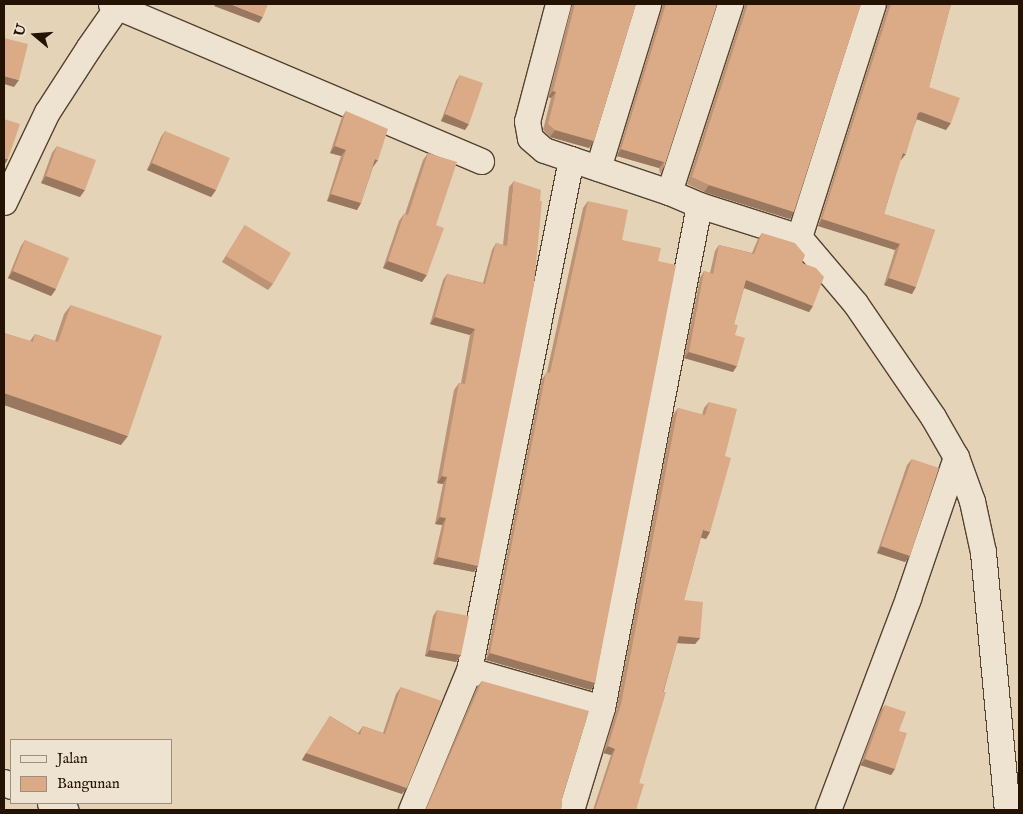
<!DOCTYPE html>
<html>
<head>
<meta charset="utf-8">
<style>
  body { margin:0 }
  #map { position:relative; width:1023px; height:814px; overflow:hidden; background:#e5d3b8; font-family:"IM FELL English",serif }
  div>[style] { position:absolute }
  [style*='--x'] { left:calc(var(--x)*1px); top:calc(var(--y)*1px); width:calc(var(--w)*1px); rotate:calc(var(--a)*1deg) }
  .roads { filter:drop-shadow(1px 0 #544330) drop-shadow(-1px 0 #544330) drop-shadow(0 1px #544330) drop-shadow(0 -1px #544330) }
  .street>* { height:25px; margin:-12.5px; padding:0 12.5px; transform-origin:12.5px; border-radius:12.5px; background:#eee2d1 }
  .wall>* { inset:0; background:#bc9375 }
  .shaded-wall>* { inset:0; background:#99785f }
  .building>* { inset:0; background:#dbab88 }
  span { translate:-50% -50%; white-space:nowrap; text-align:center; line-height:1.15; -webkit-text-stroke:4px #eee2d1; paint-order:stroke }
  .frame { position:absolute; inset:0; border:5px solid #241302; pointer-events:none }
  .legend { position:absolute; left:10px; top:739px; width:162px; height:65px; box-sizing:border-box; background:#eee2d1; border:1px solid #9d8f7e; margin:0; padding:6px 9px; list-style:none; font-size:15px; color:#241302 }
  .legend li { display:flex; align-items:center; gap:10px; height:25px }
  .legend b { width:25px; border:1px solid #9d8f7e }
  .north { position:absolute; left:10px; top:10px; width:50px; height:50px; -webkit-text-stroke:4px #eee2d1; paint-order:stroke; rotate:288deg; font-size:14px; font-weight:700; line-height:20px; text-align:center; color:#241302 }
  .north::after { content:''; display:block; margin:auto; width:18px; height:22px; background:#241302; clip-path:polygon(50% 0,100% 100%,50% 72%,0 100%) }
</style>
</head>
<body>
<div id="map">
  <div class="roads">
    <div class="street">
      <i style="--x:111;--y:4;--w:402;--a:23"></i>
      <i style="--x:558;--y:4;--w:121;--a:104.8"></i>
      <i style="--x:527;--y:121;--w:17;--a:80"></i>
      <i style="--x:530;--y:138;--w:18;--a:41"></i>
      <i style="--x:544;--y:150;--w:132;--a:18.6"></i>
      <i style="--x:669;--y:192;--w:33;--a:23"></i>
      <i style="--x:699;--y:205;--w:105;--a:17.7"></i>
      <i style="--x:799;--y:237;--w:87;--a:49.7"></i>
      <i style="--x:855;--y:303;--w:138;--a:55.6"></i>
      <i style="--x:933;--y:417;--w:46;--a:60.1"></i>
      <i style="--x:956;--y:457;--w:47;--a:70"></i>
      <i style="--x:972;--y:501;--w:52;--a:77.8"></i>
      <i style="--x:983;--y:552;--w:259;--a:84.7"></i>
      <i style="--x:598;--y:168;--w:171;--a:-73"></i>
      <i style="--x:669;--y:192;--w:198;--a:-72"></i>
      <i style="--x:4;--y:202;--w:100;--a:-64.5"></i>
      <i style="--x:47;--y:112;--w:77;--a:-57.1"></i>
      <i style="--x:89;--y:47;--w:52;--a:-55.1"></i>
      <i style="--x:799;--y:237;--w:244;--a:-72.4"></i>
      <i style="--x:469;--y:670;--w:138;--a:15.9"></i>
      <i style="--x:4;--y:782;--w:8;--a:30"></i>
      <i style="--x:50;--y:803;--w:17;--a:24"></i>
      <i style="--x:411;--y:810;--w:152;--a:-67.5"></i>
      <i style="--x:469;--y:670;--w:521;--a:-78.71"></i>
      <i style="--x:571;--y:810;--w:107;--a:-73.1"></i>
      <i style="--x:602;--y:708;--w:512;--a:-79.08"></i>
      <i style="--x:828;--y:810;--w:227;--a:-69.3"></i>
      <i style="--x:908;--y:598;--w:149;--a:-71.2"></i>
    </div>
  </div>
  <div class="wall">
    <i style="clip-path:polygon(572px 4px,636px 4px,594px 141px,589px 148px,550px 137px,543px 130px,551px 98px,548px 97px)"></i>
    <i style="clip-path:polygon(662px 4px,717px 4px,664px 167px,660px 174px,659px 168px,617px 156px,662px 8px)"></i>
    <i style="clip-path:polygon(744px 4px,861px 4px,790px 219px,704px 192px,687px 184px,744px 8px)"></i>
    <i style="clip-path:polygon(887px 4px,951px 4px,929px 87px,946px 130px,917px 119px,901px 160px,900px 160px,884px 214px,935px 230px,912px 294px,884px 285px,895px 250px,818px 226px,887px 8px)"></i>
    <i style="clip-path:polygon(460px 75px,465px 130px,441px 121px,456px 81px)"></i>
    <i style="clip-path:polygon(346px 111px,373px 167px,361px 203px,357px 210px,327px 201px,341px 156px,330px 153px,342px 117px)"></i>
    <i style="clip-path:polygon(165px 131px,216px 190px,211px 197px,147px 170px,161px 137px)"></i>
    <i style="clip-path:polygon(57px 146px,80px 197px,41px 183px,52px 153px)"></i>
    <i style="clip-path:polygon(428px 153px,436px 225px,422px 282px,383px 268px,399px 221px,404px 214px,405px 214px,423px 160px)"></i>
    <i style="clip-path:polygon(514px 181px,478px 566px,474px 572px,433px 564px,442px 525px,435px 524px,443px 484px,437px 483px,454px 390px,459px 383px,461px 383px,470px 335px,430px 324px,443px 280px,447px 274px,483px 283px,492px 250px,496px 243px,503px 245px,509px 187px)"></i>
    <i style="clip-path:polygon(588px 201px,622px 240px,658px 261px,595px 683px,591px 690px,486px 660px,542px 379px,547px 372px,583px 208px)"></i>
    <i style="clip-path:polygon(245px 225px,273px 284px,268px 290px,222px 262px)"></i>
    <i style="clip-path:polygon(762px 233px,802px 263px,813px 306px,809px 312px,744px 288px,734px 324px,735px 335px,733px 372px,684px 358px,700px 278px,704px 271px,710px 273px,715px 251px,719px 245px,752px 253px,758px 239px)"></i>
    <i style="clip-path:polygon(25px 240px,56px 289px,51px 296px,8px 278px,21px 246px)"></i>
    <i style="clip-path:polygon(71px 305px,121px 445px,4px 405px,4px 333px,30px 341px,35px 334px,55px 341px,64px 314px)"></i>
    <i style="clip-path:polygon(709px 402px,725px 456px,710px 532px,706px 539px,701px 537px,684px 600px,700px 638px,695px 644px,677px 643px,639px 783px,636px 810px,593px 810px,611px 755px,603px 753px,616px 711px,673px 415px,678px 408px,702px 415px,704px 408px)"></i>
    <i style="clip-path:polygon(912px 459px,910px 556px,905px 562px,877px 553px,907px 465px)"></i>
    <i style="clip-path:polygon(437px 610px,461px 655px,456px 662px,425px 656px,433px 616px)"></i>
    <i style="clip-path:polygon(482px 681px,562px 799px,560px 810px,425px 810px,477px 687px)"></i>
    <i style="clip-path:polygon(401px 687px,402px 794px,302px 760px,330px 716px,358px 733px,363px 726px,383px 733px,396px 694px)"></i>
    <i style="clip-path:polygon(885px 705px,899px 731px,895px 769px,891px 775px,860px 765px,880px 712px)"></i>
  </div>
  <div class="shaded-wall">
    <i style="clip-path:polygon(216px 4px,230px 4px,263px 17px,259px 23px,214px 6px)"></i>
    <i style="clip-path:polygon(4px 76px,19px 80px,14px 87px,4px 84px)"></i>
    <i style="clip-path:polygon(553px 91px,556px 92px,551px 98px,548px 97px)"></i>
    <i style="clip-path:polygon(921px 112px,951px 123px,946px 130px,916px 119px,918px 113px)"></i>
    <i style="clip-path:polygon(445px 114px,469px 124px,465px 130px,441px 121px)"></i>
    <i style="clip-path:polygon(555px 130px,594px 141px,589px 148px,550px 137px)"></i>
    <i style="clip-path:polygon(335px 146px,346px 150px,341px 156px,330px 153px)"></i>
    <i style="clip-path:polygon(621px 149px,664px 162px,659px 168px,617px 156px)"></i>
    <i style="clip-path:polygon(903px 153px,906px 154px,901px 160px,898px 159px)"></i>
    <i style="clip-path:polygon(4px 158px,8px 159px,4px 166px)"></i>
    <i style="clip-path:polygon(375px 159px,378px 160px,373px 167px,371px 166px)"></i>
    <i style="clip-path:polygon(152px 163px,216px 190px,211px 197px,147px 170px)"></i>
    <i style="clip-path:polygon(46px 176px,85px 190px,80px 197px,41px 183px)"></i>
    <i style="clip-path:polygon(709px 185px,794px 212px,790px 219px,704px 192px)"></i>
    <i style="clip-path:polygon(331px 194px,361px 203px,357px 210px,327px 201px)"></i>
    <i style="clip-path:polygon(822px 219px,900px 244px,895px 250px,818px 226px)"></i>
    <i style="clip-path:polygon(388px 261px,427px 275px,422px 282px,383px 268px)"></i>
    <i style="clip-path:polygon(13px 271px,56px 289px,51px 296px,8px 278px)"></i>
    <i style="clip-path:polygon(889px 278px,916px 287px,912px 294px,884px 285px)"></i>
    <i style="clip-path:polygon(746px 280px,813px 306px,809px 312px,741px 287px)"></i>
    <i style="clip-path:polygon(435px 317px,475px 329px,470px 335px,430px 324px)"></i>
    <i style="clip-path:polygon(689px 352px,737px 366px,733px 372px,684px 358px)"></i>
    <i style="clip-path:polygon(4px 393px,128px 436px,121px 445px,4px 405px)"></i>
    <i style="clip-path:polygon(442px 476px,447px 477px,443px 484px,437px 483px)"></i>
    <i style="clip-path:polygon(440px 517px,446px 518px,442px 525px,435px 524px)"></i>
    <i style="clip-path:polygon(703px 530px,710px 532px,706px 539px,698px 537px)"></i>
    <i style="clip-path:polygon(881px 546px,910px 556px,905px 562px,877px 553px)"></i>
    <i style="clip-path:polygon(438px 557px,478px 566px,474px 572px,433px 564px)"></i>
    <i style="clip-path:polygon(679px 636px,700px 638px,695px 644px,674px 643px)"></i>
    <i style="clip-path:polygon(430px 650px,461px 655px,456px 662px,425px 656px)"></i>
    <i style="clip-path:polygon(490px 653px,595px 683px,591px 690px,486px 660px)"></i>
    <i style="clip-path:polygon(608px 746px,615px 749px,611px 755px,603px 753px)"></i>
    <i style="clip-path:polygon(306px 753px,407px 788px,402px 794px,302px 760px)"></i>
    <i style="clip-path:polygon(865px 759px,895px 769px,891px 775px,860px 765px)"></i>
  </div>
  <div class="building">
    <i style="clip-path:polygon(230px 4px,268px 4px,263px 17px)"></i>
    <i style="clip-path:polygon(575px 4px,636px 4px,594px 141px,555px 130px,548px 124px,556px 92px,553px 91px)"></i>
    <i style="clip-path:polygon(666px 4px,717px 4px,664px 167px,664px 162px,621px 149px)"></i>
    <i style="clip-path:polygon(748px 4px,861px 4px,794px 212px,709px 185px,692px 177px)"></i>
    <i style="clip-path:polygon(891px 4px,951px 4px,929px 87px,960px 98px,951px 123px,921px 112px,918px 113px,906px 154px,903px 153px,884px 214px,935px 230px,916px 287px,889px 278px,900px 244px,822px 219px)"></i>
    <i style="clip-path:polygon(4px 38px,28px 44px,19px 80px,4px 76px)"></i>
    <i style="clip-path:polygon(460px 75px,483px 83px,469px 124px,445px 114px)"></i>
    <i style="clip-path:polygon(346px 111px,388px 129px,378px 160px,375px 159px,361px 203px,331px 194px,346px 150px,335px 146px)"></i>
    <i style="clip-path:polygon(4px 119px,20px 124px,8px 159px,4px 158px)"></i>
    <i style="clip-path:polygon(165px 131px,230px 158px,216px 190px,152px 163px)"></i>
    <i style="clip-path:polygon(57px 146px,96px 160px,85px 190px,46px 176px)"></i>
    <i style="clip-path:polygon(428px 153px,457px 162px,436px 225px,444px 228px,427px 275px,388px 261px,404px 214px,408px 215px)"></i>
    <i style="clip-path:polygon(514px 181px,541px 190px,540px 201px,542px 201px,534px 285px,478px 566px,438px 557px,446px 518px,440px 517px,447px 477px,442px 476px,459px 383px,465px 384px,475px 329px,435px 317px,447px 274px,485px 284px,496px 243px,507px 246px)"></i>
    <i style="clip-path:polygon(588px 201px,628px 210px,622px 240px,661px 248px,658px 261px,676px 265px,595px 683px,490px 653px,546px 372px,550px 373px)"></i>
    <i style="clip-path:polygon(245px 225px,291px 253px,273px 284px,226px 256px)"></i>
    <i style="clip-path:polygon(762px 233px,795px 243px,805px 255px,802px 263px,816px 268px,824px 277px,813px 306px,746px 280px,734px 324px,738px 325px,735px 335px,745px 338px,737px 366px,689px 352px,704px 271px,713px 274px,719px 245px,754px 254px)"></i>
    <i style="clip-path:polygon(25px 240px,69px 258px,56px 289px,13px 271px)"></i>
    <i style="clip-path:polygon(71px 305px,162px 336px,128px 436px,4px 393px,4px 333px,33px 342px,35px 334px,58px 342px)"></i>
    <i style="clip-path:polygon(709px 402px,737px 409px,725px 456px,731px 458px,720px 497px,710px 532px,703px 530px,684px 600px,703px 602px,700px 638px,679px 636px,663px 692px,666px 692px,639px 783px,644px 784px,636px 810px,595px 810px,615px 749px,608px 746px,621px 704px,678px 408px,705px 415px)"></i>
    <i style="clip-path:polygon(912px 459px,939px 468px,910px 556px,881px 546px)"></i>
    <i style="clip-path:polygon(437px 610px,469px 616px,461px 655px,430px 650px)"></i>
    <i style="clip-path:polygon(482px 681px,589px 711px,562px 799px,562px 807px,560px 810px,426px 810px)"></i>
    <i style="clip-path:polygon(401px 687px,442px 701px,407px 788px,306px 753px,330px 716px,360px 735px,363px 726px,385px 734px)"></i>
    <i style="clip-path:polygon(885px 705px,906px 712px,899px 731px,907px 733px,895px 769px,865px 759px)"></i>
  </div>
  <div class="frame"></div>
  <ul class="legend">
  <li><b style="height:6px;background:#eee2d1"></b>Jalan</li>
  <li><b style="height:14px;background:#dbab88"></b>Bangunan</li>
  </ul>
  <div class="north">U</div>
</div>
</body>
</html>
